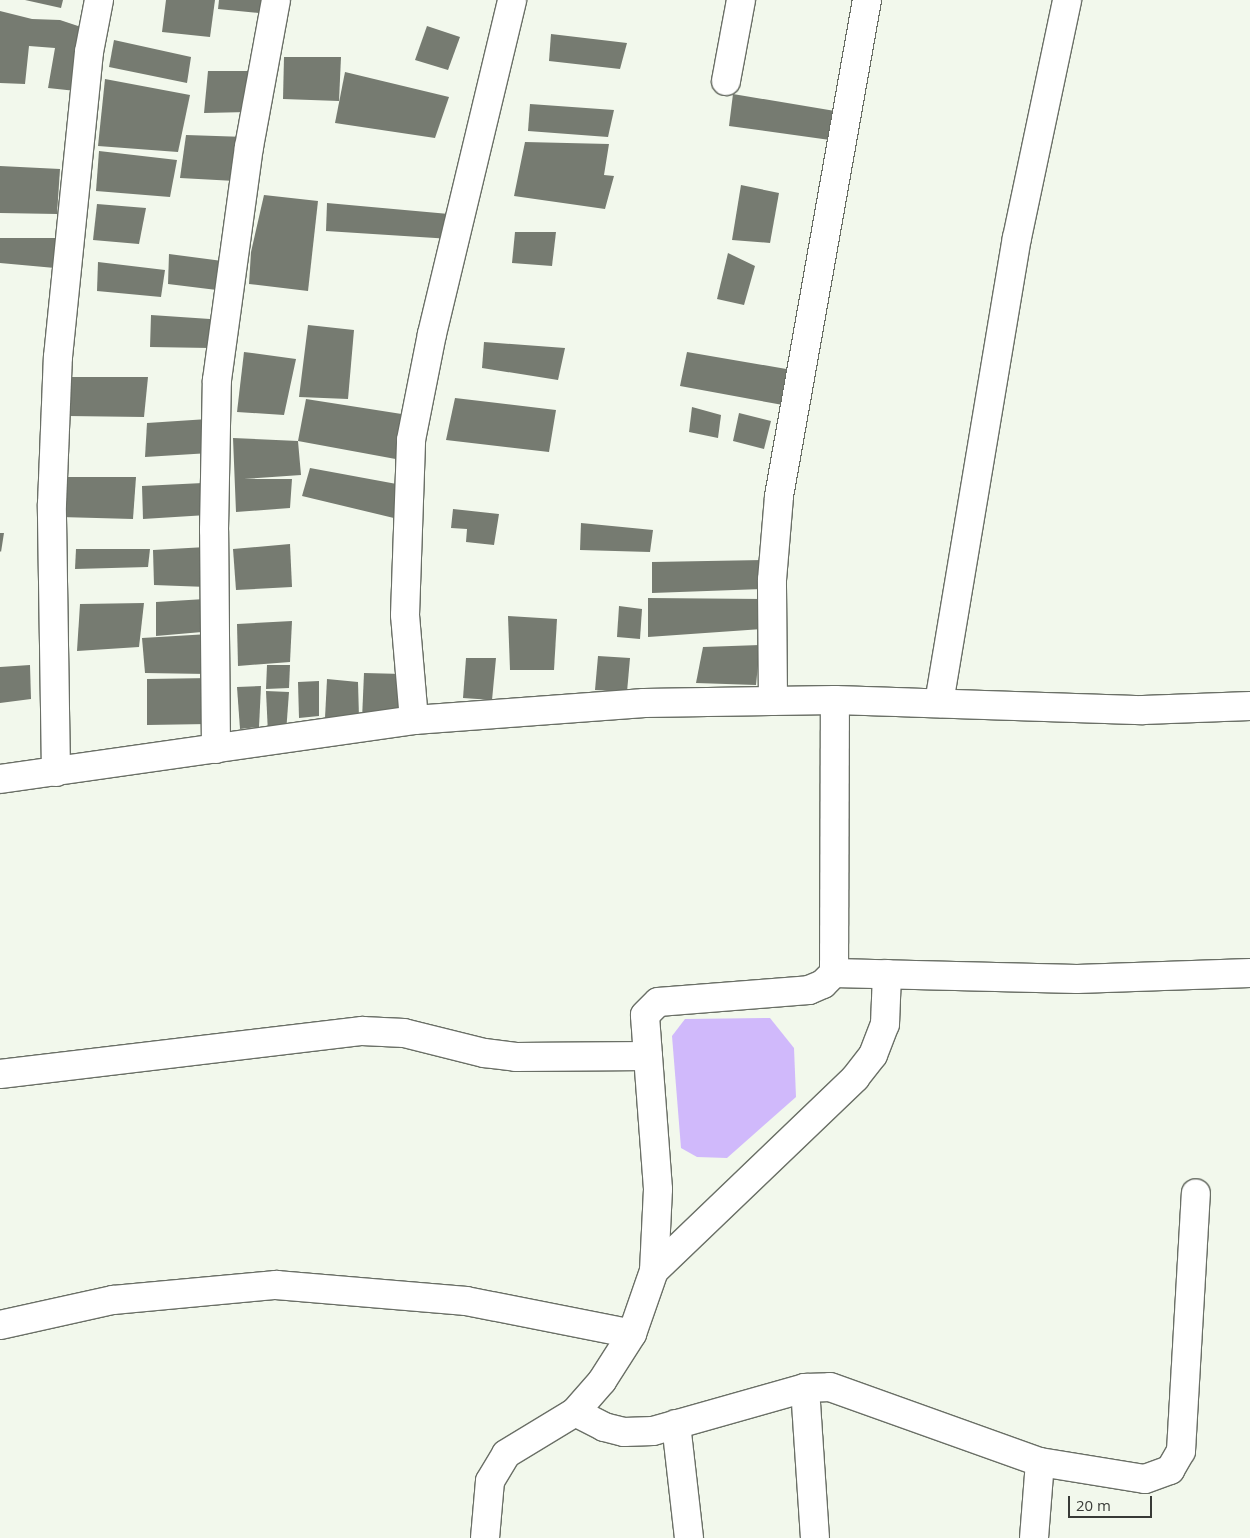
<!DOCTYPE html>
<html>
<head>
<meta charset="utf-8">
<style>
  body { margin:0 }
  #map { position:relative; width:1250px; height:1538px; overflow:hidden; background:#f2f8ec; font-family:"Open Sans",sans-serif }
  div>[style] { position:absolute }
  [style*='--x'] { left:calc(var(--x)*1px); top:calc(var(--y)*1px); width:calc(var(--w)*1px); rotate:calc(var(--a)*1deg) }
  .water>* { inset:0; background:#d0b9fb }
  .building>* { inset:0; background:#767b71 }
  .roads { filter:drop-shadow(1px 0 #6a6f66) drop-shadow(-1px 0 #6a6f66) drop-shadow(0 1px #6a6f66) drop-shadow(0 -1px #6a6f66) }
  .minor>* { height:28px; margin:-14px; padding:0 14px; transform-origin:14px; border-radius:14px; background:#fff }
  span { translate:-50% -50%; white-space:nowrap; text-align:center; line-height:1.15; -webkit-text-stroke:5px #f2f8ec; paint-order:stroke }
  .scale { position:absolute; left:1068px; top:1496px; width:84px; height:22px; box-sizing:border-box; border:2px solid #383a36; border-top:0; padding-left:6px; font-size:15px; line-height:18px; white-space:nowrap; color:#383a36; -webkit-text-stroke:4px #f2f8ec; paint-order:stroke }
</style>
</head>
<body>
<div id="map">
  <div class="water">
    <i style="clip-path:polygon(770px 1018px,794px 1048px,796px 1097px,727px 1158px,697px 1157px,681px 1148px,672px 1036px,685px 1019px)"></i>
  </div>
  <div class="building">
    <i style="clip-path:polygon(25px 0,63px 0,61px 8px)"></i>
    <i style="clip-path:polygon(166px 0,215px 0,210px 37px,162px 32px)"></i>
    <i style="clip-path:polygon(219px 0,263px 0,259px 13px,218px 9px)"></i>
    <i style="clip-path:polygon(0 11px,32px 19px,60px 20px,87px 29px,76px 91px,48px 88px,55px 48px,29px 46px,25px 84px,0 83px)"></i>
    <i style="clip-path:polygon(427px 26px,460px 37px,448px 70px,415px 60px)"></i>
    <i style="clip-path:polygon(551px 34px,627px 43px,620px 69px,549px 61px)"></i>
    <i style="clip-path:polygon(114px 40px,191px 57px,187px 83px,109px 67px)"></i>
    <i style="clip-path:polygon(284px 57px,341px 57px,339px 101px,283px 99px)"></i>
    <i style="clip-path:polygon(208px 71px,256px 71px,248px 112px,204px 113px)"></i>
    <i style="clip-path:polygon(345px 72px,449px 97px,435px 138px,335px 123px)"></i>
    <i style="clip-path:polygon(105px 79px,190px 95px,178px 152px,98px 146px)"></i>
    <i style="clip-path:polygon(733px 94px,835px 111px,830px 140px,729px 126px)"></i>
    <i style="clip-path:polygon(530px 104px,614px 110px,608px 137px,528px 131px)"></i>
    <i style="clip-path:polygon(186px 135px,246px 137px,235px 181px,180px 178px)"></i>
    <i style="clip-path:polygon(525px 142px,609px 144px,604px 175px,614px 176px,605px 209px,514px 196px)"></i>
    <i style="clip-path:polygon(99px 151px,177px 160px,170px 197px,96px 191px)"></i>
    <i style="clip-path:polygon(0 166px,60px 169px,57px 214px,0 213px)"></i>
    <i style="clip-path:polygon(741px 185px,779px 193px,770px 243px,732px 240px)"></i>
    <i style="clip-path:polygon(264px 195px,318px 201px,308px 291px,249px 284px,251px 252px)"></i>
    <i style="clip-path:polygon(327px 203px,460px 215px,451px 239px,326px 231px)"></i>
    <i style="clip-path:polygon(97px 204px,146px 208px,139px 244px,93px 240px)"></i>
    <i style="clip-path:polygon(515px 232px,556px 232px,552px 266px,512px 263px)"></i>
    <i style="clip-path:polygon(0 238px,57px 238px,55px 268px,0 263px)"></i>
    <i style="clip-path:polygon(728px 253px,755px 266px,744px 305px,717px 299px)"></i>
    <i style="clip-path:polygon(169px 254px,230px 262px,225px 291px,168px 284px)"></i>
    <i style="clip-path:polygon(98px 262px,165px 270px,161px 297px,97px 291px)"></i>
    <i style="clip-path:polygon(151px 315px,210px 319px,210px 348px,150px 347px)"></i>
    <i style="clip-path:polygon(308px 325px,354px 330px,348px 399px,299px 397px)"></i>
    <i style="clip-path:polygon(484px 342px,565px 348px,558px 380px,482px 368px)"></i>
    <i style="clip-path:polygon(244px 352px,296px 359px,284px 415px,237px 412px)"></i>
    <i style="clip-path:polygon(687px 352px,792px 370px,783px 405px,680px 386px)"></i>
    <i style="clip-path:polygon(72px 377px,148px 377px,144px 417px,68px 416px)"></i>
    <i style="clip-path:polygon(455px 398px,556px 410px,549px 452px,446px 440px)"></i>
    <i style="clip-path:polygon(306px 399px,408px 415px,401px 460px,298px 441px)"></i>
    <i style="clip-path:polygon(692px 407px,721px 415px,718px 438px,689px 432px)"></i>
    <i style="clip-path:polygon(739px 413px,771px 421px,764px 449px,733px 441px)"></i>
    <i style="clip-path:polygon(208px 419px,210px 453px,145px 457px,147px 423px)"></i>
    <i style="clip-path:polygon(233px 438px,298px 441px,301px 475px,244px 479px,292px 479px,290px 508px,236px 512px)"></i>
    <i style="clip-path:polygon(310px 468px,402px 485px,398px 519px,302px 496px)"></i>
    <i style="clip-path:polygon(63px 477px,136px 477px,133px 519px,60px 517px)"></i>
    <i style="clip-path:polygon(203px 483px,207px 515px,143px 519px,142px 486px)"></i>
    <i style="clip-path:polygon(453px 509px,499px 514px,494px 545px,466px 542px,467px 529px,451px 528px)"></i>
    <i style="clip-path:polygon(581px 523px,653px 530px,650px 552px,580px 550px)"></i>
    <i style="clip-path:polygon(0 533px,4px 533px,1px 552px,0 551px)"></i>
    <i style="clip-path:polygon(290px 544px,292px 587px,236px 590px,233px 549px)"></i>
    <i style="clip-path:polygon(206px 547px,207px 587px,154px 585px,153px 550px)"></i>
    <i style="clip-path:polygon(76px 549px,150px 549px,148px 567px,75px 569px)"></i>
    <i style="clip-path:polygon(763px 560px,762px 589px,652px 593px,652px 562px)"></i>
    <i style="clip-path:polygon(648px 598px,763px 599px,762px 629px,648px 637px)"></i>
    <i style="clip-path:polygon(205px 599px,202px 632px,156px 636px,156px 602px)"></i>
    <i style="clip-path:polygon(144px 603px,139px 647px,77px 651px,80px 604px)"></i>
    <i style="clip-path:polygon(619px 606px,642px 609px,640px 639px,617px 637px)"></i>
    <i style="clip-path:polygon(508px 616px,557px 619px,554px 670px,510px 670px)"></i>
    <i style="clip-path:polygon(292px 621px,290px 662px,238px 666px,237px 624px)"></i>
    <i style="clip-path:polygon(209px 634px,207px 674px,145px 673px,142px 638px)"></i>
    <i style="clip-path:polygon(760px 645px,756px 685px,696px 683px,703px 647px)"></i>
    <i style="clip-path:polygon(598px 656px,630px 658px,627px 692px,595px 690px)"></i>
    <i style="clip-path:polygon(466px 658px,496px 658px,492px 700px,463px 698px)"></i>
    <i style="clip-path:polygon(30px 665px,31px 699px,0 703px,0 667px)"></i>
    <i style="clip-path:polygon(267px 665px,290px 665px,289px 688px,266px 689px)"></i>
    <i style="clip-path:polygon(364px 673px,403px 674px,409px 716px,362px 719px)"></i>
    <i style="clip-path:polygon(211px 678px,208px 724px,147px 725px,147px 679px)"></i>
    <i style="clip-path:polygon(327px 679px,358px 682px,359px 718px,325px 718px)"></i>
    <i style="clip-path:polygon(319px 681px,319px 716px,299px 718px,298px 682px)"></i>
    <i style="clip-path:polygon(261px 686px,259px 727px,240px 729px,237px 687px)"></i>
    <i style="clip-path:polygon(266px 691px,289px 692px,286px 733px,268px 734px)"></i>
  </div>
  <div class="roads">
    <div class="minor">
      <i style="--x:726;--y:81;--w:82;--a:-79.5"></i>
      <i style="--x:773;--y:701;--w:121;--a:-90.5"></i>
      <i style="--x:772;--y:580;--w:84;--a:-85.2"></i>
      <i style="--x:779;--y:496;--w:504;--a:-79.94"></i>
      <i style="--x:939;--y:703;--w:471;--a:-80.5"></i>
      <i style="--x:1017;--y:238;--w:243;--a:-78.1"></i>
      <i style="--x:414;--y:720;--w:105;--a:-94.9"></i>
      <i style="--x:405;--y:615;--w:175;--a:-88"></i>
      <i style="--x:411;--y:440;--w:108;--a:-78.8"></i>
      <i style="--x:432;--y:334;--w:343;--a:-76.5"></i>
      <i style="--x:216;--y:749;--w:219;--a:-90.5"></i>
      <i style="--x:214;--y:530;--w:150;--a:-88.9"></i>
      <i style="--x:217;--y:380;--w:235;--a:-82.2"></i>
      <i style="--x:249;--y:147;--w:149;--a:-79.6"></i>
      <i style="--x:56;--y:772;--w:268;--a:-90.9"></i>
      <i style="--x:52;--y:504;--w:147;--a:-87.7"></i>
      <i style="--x:58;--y:357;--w:307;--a:-84.2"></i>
      <i style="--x:89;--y:52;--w:53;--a:-79.1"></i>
      <i style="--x:0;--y:779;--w:418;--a:-8.1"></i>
      <i style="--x:414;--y:720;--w:231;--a:-4.2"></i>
      <i style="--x:644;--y:703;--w:191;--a:-0.9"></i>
      <i style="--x:835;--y:700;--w:308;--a:1.9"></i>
      <i style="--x:1143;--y:710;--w:107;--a:-2.1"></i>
      <i style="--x:834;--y:973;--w:243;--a:1.4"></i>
      <i style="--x:1077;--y:979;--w:173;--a:-2"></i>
      <i style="--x:0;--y:1074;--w:365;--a:-6.8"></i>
      <i style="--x:362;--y:1031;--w:42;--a:2.7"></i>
      <i style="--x:404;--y:1033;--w:82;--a:14"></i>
      <i style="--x:484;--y:1053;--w:32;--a:7"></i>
      <i style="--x:516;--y:1057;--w:132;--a:-0.4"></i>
      <i style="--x:654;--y:1271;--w:279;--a:-43.8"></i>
      <i style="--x:855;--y:1078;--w:29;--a:-52"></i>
      <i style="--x:873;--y:1055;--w:33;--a:-69"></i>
      <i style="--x:885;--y:1024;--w:50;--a:-87.7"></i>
      <i style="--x:0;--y:1325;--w:116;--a:-12.5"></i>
      <i style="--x:113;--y:1300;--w:164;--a:-5.3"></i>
      <i style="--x:276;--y:1285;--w:191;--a:4.8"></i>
      <i style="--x:466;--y:1301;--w:169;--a:11.2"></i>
      <i style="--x:805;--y:1388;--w:150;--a:86.2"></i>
      <i style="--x:575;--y:1412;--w:41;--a:-48.9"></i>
      <i style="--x:602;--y:1381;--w:56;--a:-57.4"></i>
      <i style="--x:632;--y:1334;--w:67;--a:-70.8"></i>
      <i style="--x:654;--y:1271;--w:82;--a:-87.2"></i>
      <i style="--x:658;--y:1189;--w:174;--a:-94.3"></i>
      <i style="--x:645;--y:1015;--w:18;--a:-45"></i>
      <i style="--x:658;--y:1002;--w:151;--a:-4.5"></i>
      <i style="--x:809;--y:990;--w:15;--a:-23"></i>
      <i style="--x:823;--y:984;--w:16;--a:-45"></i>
      <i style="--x:834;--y:973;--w:273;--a:-89.8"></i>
      <i style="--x:676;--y:1424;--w:115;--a:83.5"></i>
      <i style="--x:485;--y:1538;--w:57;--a:-85"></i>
      <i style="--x:490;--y:1481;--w:31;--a:-59"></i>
      <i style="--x:506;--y:1454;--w:81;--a:-31.3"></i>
      <i style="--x:575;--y:1412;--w:33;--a:27"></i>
      <i style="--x:604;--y:1427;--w:21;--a:14"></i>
      <i style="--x:624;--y:1432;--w:29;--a:-2"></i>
      <i style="--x:653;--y:1431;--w:158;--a:-15.8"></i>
      <i style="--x:805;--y:1388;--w:25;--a:-2"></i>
      <i style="--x:830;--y:1387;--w:223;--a:19.7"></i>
      <i style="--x:1040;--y:1462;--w:106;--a:9.2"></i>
      <i style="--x:1145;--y:1479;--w:27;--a:-20"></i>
      <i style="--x:1170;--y:1470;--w:22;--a:-60"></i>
      <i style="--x:1181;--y:1451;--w:258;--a:-86.7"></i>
      <i style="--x:1034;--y:1538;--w:76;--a:-85.5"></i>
    </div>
  </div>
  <div class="scale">20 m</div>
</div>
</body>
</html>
